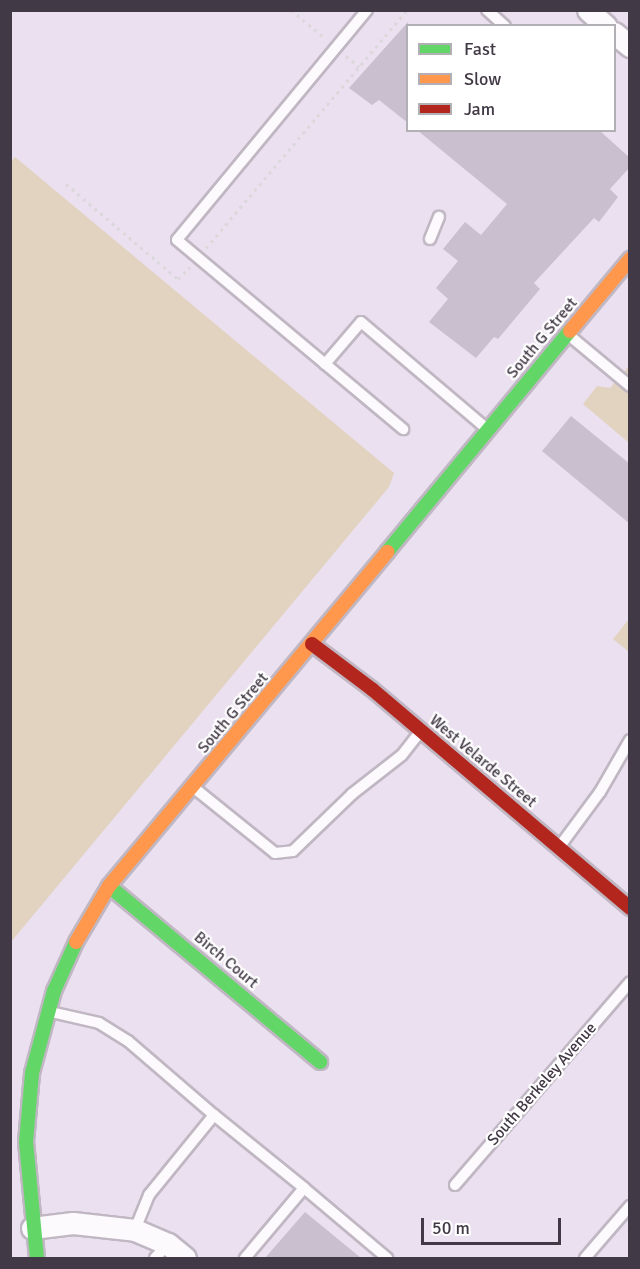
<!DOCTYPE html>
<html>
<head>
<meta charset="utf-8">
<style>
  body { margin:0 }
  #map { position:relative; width:640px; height:1269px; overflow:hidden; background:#ebe0f0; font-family:Signika,sans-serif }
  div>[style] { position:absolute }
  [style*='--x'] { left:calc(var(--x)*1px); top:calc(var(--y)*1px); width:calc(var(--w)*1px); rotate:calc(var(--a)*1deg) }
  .green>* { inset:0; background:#e2d3c0 }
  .building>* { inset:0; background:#c9bfce }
  .path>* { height:3px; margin-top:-1.5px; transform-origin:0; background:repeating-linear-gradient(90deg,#dbd8dc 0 3px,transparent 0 7.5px) }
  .roads { filter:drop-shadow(2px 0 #c0b7c3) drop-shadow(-2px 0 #c0b7c3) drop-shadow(0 2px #c0b7c3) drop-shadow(0 -2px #c0b7c3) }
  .lane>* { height:10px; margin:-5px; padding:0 5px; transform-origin:5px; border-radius:5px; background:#fcfafd }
  .street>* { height:21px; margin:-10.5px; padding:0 10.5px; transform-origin:10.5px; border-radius:10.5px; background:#fcfafd }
  .fast>* { height:14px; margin:-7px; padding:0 7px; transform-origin:7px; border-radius:7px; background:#63d668 }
  .slow>* { height:14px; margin:-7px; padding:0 7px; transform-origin:7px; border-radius:7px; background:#ff974d }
  .jam>* { height:14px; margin:-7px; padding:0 7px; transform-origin:7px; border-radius:7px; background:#b3261e }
  span { translate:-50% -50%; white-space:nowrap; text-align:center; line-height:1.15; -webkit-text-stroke:4.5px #fff; paint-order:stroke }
  .street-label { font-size:16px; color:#413945 }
  .frame { position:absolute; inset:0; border:12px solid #413945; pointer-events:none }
  .legend { position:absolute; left:406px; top:24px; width:210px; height:108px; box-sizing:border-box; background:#fff; border:2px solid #b3b0b5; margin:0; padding:8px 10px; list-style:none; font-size:18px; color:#413945 }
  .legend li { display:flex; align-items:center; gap:12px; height:30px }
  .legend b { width:30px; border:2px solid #b3b0b5 }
  .scale { position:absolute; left:421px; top:1218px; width:140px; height:27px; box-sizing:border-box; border:3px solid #413945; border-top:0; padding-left:8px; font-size:18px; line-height:21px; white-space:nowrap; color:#413945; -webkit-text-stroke:4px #fff; paint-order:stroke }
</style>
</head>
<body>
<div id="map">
  <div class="green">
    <i style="clip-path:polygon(15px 157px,394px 473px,389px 487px,11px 942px,10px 163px)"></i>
    <i style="clip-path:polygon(629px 366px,629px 443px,583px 404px,597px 386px,610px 388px)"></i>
    <i style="clip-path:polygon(629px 619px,629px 652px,613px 639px)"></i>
  </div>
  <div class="building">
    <i style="clip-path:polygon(408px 22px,408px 123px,379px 100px,372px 105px,349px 88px)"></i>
    <i style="clip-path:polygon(417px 130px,599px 130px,630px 158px,630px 167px,610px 189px,618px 197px,599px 222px,594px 218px,534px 283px,540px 289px,498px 339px,494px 337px,476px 358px,429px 322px,448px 299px,436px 288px,458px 261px,443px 249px,465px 222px,481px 235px,507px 204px)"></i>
    <i style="clip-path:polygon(571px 416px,630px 464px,630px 524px,542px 451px)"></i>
    <i style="clip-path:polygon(305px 1212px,361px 1258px,265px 1258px)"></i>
  </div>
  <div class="path">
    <i style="--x:291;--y:10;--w:44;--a:39.5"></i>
    <i style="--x:346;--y:56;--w:17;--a:40"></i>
    <i style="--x:66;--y:184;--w:147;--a:40.3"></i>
    <i style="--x:178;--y:279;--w:17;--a:-45"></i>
    <i style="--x:206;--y:248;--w:312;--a:-49.8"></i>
  </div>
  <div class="roads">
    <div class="lane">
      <i style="--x:367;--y:10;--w:298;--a:129.6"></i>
      <i style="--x:177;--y:240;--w:295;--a:39.9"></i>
      <i style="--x:487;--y:10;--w:24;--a:42"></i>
      <i style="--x:430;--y:239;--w:24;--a:-68"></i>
      <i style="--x:570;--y:336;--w:78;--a:39.8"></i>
      <i style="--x:325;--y:364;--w:55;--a:-49.4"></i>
      <i style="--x:361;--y:322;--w:164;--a:40.3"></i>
      <i style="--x:193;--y:787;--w:105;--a:38.8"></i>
      <i style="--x:275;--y:853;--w:18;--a:-6"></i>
      <i style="--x:293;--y:851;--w:82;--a:-44"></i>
      <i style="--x:352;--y:794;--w:63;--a:-38"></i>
      <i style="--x:402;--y:755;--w:28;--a:-52"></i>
      <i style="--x:560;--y:846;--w:67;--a:-53.5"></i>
      <i style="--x:600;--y:792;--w:60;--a:-60"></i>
      <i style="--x:51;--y:1012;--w:49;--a:12.9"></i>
      <i style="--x:99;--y:1023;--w:34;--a:32"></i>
      <i style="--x:128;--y:1041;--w:113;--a:40.7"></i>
      <i style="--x:214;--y:1115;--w:103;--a:129.1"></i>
      <i style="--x:149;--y:1195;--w:38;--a:112"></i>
      <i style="--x:214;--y:1115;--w:116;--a:39"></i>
      <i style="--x:304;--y:1188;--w:92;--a:130.1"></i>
      <i style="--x:455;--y:1185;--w:268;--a:-49.2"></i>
      <i style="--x:304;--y:1188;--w:109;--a:40.1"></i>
      <i style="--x:155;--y:1258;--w:19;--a:-47"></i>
      <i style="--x:585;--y:1258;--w:69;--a:-49.1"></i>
    </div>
    <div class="street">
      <i style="--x:588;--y:10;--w:24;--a:42"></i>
      <i style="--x:614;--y:33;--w:21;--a:39"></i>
      <i style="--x:32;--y:1228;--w:41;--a:-7"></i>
      <i style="--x:73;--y:1223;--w:62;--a:6.4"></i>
      <i style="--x:135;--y:1230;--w:36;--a:23"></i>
      <i style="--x:168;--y:1244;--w:22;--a:39"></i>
    </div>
    <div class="fast">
      <i style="--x:387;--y:552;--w:287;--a:-50.4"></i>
      <i style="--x:109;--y:886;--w:275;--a:39.8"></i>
      <i style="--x:37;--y:1258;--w:117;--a:-95.4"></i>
      <i style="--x:26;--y:1142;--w:69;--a:-85"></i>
      <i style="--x:32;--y:1073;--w:85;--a:-75"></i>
      <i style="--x:54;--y:991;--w:54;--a:-65.8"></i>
    </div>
    <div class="slow">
      <i style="--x:570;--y:331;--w:94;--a:-50.2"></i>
      <i style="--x:76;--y:942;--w:65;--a:-59.5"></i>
      <i style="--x:109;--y:886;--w:435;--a:-50.2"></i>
    </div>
    <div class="jam">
      <i style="--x:312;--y:644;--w:76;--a:37"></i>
      <i style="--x:373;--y:690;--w:337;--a:40.3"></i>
    </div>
  </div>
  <div class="street-label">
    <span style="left:542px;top:338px;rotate:-50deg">South G Street</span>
    <span style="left:233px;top:713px;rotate:-50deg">South G Street</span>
    <span style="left:483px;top:761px;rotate:40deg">West Velarde Street</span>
    <span style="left:226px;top:960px;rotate:40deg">Birch Court</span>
    <span style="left:542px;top:1084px;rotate:-49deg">South Berkeley Avenue</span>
  </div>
  <div class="frame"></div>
  <ul class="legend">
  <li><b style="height:8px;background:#63d668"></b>Fast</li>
  <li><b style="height:8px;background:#ff974d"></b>Slow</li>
  <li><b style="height:8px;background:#b3261e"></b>Jam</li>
  </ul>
  <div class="scale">50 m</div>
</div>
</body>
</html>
